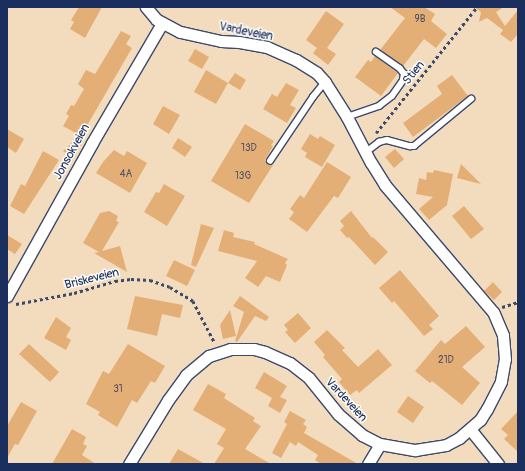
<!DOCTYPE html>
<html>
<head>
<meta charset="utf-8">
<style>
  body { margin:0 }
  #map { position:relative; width:525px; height:471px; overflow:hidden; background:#f3dcbd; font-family:Pangolin,sans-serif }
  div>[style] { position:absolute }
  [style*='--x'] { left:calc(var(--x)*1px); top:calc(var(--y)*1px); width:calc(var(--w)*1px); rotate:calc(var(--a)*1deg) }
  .building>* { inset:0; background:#e4af76 }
  .path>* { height:2.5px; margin-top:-1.25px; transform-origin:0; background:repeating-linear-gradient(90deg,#3b496c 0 3px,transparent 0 6px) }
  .roads { filter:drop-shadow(1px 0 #3b496c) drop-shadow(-1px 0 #3b496c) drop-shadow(0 1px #3b496c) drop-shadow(0 -1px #3b496c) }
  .service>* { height:5.5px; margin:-2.75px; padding:0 2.75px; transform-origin:2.75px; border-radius:2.75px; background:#fff }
  .minor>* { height:11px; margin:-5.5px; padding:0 5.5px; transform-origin:5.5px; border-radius:5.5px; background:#fff }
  span { translate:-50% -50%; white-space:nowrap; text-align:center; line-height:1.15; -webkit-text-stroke:3px #fdfcf7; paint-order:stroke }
  .number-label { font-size:10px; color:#4d4f64 }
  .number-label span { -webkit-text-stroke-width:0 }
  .street-label { font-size:12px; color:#1b2f5e }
  .frame { position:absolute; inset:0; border:8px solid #1b2f5e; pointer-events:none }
</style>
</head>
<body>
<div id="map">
  <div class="building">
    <i style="clip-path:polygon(79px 7px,102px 7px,85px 38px,70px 29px,74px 22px,71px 20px)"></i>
    <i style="clip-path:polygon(390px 7px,424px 7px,435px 14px,431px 21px,447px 34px,436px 48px,424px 39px,403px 66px,380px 50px,405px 18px)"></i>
    <i style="clip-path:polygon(474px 7px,504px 7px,496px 12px,505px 26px,518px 10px,518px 34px,511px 42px,500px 34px,503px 30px,487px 18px,479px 22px,481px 12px)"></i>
    <i style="clip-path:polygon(326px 11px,344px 24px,327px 48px,336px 54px,328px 65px,313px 53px,317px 48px,306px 40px)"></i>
    <i style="clip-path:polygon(121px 31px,131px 36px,126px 44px,132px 48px,81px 136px,63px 126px,69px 116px,66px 114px,71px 105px,74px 106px,84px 89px,78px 84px,86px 70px,95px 74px)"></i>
    <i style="clip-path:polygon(195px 49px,209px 57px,202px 69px,188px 61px)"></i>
    <i style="clip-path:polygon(375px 56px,398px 73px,381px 96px,355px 77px,368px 60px,371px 62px)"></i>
    <i style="clip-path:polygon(206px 70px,228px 83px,216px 104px,194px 92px)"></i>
    <i style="clip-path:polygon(235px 73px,246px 80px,240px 90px,228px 83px)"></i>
    <i style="clip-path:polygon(452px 75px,468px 96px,413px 137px,403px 123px,442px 94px,437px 86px)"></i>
    <i style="clip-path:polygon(286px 83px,299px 90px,290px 105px,296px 108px,287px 123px,263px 109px,272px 94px,277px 97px)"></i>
    <i style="clip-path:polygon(163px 106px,180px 115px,169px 134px,153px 124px)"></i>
    <i style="clip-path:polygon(245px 124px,274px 141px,271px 145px,273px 146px,265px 160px,268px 165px,273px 165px,249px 203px,211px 181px)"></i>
    <i style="clip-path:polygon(7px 129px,24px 139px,16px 153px,7px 147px)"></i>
    <i style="clip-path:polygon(310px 134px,318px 139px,320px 136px,335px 145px,322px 167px,305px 157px,307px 153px,301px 149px)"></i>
    <i style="clip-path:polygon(178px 138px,192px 147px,185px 157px,172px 148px)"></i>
    <i style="clip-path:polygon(74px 141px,81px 145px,74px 158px,63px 151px)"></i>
    <i style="clip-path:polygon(395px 149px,404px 159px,394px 168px,385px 157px)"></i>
    <i style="clip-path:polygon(114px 150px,124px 156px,127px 151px,147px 163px,130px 193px,96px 173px,103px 162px)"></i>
    <i style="clip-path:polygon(43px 151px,59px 160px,24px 214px,10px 206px,21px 184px,25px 186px)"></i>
    <i style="clip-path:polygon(327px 162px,351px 177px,338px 198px,334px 196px,307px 232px,289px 219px,294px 212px,290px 209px,300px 195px,304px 198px)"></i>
    <i style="clip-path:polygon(461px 164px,481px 184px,457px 178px)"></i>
    <i style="clip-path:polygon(434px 170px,453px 174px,447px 205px,429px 220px,419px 209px,433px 197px,416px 194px,419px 178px,426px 180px,427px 172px,433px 173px)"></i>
    <i style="clip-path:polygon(164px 184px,185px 196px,167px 226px,144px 212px,156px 192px,159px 193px)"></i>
    <i style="clip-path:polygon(464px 206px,484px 229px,471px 239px,452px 216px)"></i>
    <i style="clip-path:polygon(109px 211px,118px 216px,116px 221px,119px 222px,102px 251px,120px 246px,127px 272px,94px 253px,99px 252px,83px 243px,100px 213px)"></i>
    <i style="clip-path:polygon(351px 211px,372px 238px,373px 237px,388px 252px,375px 265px,349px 237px,347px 238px,340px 230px,344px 226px,340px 221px)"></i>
    <i style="clip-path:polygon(201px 224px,214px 228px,196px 267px,191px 265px)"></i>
    <i style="clip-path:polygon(224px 230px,234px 233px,233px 237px,255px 242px,254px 244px,288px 259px,285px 263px,287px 265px,280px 282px,266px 276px,258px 287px,245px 278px,257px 261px,218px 251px)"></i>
    <i style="clip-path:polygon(7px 235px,22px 244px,15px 254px,7px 249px)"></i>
    <i style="clip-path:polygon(174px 260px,195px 270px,187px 286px,166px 276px)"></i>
    <i style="clip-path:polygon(400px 270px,439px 316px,429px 325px,433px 329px,424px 336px,394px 301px,392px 303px,379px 288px)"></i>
    <i style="clip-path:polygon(493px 282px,502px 292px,494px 300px,484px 291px)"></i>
    <i style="clip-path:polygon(135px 296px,183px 305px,180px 318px,162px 314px,157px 336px,127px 329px)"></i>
    <i style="clip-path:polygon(240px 296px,269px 317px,266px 321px,255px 316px,237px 342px,235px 341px,244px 312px,233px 306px)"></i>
    <i style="clip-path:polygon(230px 310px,236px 336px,223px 339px,220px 325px)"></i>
    <i style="clip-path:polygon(298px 313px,311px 328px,295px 343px,285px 332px,288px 330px,284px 325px)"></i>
    <i style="clip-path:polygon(56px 317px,71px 328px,66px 337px,71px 340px,66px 350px,44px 338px)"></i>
    <i style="clip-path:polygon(466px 326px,485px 347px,462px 367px,480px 383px,462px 405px,432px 381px,430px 383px,415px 371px,441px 340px,445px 344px)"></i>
    <i style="clip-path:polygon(327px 330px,345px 348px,342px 350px,358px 367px,378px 349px,392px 365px,359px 393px,357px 390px,350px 395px,339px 382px,342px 379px,323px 357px,325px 355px,314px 342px)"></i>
    <i style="clip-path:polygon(29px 344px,59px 372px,50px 382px,19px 354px)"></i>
    <i style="clip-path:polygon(128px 344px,165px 366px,155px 383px,151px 381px,137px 403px,132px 400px,117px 427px,98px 415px,100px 412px,86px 404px,103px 371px,109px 374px)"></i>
    <i style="clip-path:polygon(264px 372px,287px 386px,280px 397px,287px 400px,280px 413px,268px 406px,272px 398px,255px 388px)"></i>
    <i style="clip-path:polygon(208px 384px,226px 394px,224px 398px,255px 418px,253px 421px,261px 426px,245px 449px,271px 464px,214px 464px,224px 448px,217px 444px,226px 429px,193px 410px)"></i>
    <i style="clip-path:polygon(408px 396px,424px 407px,413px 423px,397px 412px)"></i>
    <i style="clip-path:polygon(21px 402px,37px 411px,18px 445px,15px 444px,7px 458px,7px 426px)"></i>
    <i style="clip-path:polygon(290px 411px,306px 420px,303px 424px,307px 427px,304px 433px,358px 464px,321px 464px,315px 460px,318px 455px,298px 442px,296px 446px,290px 442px,281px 458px,272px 453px,287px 424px,284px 422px)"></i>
    <i style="clip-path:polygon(518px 411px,518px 452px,504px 439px,508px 435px,501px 429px)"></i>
    <i style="clip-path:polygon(72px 429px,86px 437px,83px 444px,87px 446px,82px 455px,96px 464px,52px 464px)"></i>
    <i style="clip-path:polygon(178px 449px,205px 464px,169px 464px)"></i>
  </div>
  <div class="path">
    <i style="--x:376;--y:133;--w:161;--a:-51.3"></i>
    <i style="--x:16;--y:304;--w:59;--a:-10.7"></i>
    <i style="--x:74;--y:293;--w:43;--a:-16.3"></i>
    <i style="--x:115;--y:281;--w:16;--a:-7"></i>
    <i style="--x:131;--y:279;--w:19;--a:3"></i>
    <i style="--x:150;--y:280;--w:21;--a:19"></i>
    <i style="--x:170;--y:287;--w:27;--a:31"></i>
    <i style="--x:193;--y:301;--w:47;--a:62.4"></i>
    <i style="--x:502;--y:307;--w:17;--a:-17"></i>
  </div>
  <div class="roads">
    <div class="service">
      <i style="--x:347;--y:117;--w:34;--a:-19"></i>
      <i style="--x:379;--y:106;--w:16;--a:-38"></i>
      <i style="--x:392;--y:96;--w:19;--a:-55"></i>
      <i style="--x:403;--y:80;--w:6;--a:-81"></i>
      <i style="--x:404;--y:74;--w:6;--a:-129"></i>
      <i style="--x:400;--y:69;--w:29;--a:-145"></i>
      <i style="--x:365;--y:153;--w:18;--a:-38"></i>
      <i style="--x:379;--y:142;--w:8;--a:-14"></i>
      <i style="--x:387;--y:140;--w:24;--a:15"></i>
      <i style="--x:410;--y:146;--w:4;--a:0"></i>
      <i style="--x:414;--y:146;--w:74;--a:-39.5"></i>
      <i style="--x:270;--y:161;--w:77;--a:-56.1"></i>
      <i style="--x:313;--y:97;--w:19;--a:-51"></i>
    </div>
    <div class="minor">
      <i style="--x:7;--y:296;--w:175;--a:-60.9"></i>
      <i style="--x:92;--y:143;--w:139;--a:-59.7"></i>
      <i style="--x:470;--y:429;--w:45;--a:51.3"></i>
      <i style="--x:129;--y:464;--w:75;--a:-58.6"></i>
      <i style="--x:168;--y:400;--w:31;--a:-54"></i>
      <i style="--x:186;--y:375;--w:30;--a:-40"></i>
      <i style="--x:209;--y:356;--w:22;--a:-18"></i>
      <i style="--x:230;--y:349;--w:24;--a:0"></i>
      <i style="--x:254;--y:349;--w:11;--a:15"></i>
      <i style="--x:265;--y:352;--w:27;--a:24"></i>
      <i style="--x:290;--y:363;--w:24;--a:38"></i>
      <i style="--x:309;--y:378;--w:46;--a:51.1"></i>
      <i style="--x:338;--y:414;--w:32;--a:41"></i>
      <i style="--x:362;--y:435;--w:20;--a:27"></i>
      <i style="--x:380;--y:444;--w:36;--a:10"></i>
      <i style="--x:415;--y:450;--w:31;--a:-9"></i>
      <i style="--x:446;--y:445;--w:15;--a:-28"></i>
      <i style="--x:459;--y:438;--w:28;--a:-41"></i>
      <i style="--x:480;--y:420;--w:13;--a:-58"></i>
      <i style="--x:487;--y:409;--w:31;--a:-63"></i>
      <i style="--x:501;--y:381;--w:22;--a:-80"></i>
      <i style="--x:505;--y:359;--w:24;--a:-95"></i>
      <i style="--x:503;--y:335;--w:25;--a:-113"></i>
      <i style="--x:493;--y:312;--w:167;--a:-130.4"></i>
      <i style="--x:385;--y:185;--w:26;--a:-122"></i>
      <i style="--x:371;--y:163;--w:52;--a:-117.6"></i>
      <i style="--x:347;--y:117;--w:41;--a:-122.2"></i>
      <i style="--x:325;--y:82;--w:12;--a:-132"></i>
      <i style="--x:317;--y:73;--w:25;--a:-148"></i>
      <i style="--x:296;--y:60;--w:32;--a:-156"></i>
      <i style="--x:267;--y:47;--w:28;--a:-170"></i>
      <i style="--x:239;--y:42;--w:18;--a:-177"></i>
      <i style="--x:221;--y:41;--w:42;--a:-167.6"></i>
      <i style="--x:180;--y:32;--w:27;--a:-152"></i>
      <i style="--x:156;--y:19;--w:16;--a:-130"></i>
      <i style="--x:368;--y:464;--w:23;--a:-59"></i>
    </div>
  </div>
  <div class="number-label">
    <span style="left:420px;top:20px">9B</span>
    <span style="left:249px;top:149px">13D</span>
    <span style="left:126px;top:175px">4A</span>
    <span style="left:243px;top:177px">13G</span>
    <span style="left:446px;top:361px">21D</span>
    <span style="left:118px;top:390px">31</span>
  </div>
  <div class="street-label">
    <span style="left:246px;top:32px;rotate:11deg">Vardeveien</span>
    <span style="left:414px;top:73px;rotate:-51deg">Stien</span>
    <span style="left:72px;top:152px;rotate:-61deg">Jonsokveien</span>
    <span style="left:92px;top:279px;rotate:-14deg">Briskeveien</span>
    <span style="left:346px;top:400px;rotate:47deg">Vardeveien</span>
  </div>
  <div class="frame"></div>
</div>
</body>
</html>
